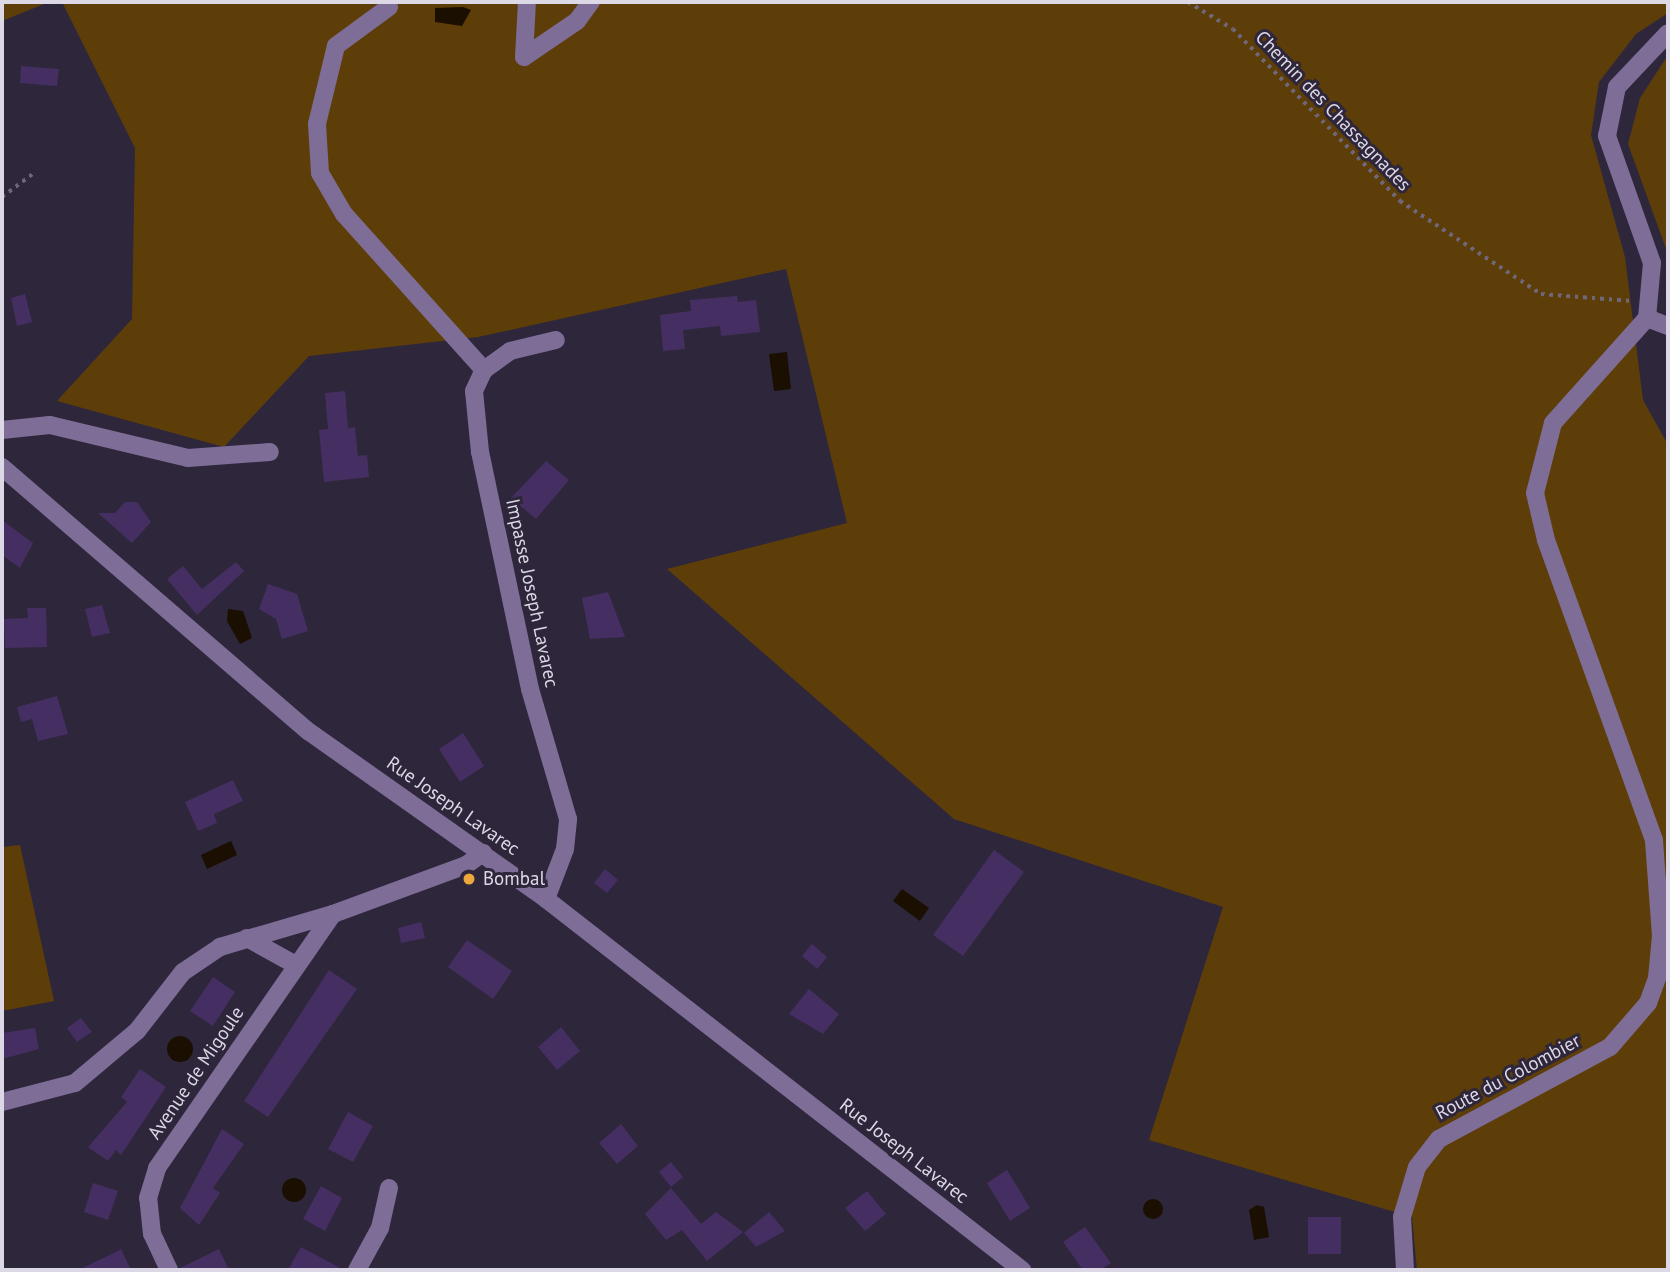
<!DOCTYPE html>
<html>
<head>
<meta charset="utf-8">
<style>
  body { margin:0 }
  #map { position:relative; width:1670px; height:1272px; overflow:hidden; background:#2e263b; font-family:"PT Sans",sans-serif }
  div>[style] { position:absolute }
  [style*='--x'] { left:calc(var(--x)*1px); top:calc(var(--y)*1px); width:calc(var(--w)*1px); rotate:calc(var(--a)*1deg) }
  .green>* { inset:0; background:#5e3e08 }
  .water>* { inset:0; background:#1b0f01 }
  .round { border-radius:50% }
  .building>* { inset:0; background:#452f62 }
  .path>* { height:3.5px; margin-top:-1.75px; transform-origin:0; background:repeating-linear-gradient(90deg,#6e677a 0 3.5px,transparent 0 8.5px) }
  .minor>* { height:18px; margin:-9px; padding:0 9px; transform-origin:9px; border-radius:9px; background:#7d6d97 }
  .dots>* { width:19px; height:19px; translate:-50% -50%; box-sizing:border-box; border:4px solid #2e263b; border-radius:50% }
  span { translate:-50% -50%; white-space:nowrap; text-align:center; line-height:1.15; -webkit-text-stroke:6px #2e263b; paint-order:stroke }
  .street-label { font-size:19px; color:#ddd8e6 }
  .poi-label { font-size:19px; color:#ddd8e6 }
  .left { translate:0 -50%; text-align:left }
  .frame { position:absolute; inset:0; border:4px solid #ddd8e6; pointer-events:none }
</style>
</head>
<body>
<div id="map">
  <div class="green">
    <i style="clip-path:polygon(2px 2px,49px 2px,2px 21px)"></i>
    <i style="clip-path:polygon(62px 2px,1668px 2px,1668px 13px,1636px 34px,1599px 82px,1591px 135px,1625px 257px,1643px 400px,1668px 445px,1668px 1270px,1417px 1270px,1412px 1217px,1149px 1140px,1223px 907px,954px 819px,667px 569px,847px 523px,786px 269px,478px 337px,309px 356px,224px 447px,57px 401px,132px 319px,135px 148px)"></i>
    <i style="clip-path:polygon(1668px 55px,1668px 254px,1628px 144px,1640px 98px)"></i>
    <i style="clip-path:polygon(20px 845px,54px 1001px,2px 1011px,2px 847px)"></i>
  </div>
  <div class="water">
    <i style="clip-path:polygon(463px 7px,471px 10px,462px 26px,435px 22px,435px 8px)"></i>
    <i style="clip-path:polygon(787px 352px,791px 389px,774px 391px,769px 354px)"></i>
    <i style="clip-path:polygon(228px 609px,243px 611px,252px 638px,240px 644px,227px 621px)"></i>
    <i style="clip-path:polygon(231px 841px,237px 855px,207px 869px,201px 855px)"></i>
    <i style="clip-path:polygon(902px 889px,929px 908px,920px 921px,893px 901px)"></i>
    <i class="round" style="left:167px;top:1036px;width:26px;height:26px"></i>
    <i class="round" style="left:282px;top:1178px;width:24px;height:24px"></i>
    <i class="round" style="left:1143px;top:1199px;width:20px;height:20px"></i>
    <i style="clip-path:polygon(1257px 1205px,1264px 1207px,1269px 1237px,1254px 1240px,1249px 1210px)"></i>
  </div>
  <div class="building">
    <i style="clip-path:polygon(21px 66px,59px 69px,57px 86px,20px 83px)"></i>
    <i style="clip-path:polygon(25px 294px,32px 322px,17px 326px,11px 298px)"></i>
    <i style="clip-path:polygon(737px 296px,738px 302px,756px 300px,760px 332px,721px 336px,720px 326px,683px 330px,685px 349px,663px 351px,660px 315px,691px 311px,690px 300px)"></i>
    <i style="clip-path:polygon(345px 391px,348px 428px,355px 427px,358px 456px,367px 455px,369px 477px,324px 482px,319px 430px,328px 429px,325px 393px)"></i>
    <i style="clip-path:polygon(546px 461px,569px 480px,536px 519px,511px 498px)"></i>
    <i style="clip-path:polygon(125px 502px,137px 502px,151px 522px,132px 543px,98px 513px,115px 513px)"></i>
    <i style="clip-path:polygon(2px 520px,33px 543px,20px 568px,2px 555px)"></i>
    <i style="clip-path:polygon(236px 562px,244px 571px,197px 615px,167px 579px,183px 566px,202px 589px)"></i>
    <i style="clip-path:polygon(268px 584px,297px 594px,308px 631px,282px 639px,276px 619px,259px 609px)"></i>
    <i style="clip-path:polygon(608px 592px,625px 637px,590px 639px,582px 598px)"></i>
    <i style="clip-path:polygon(102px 605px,110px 633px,92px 637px,85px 609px)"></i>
    <i style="clip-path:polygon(27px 608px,46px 608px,47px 647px,5px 648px,4px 619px,28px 618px)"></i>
    <i style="clip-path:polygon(57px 696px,68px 734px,38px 741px,32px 719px,21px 722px,17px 707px)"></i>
    <i style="clip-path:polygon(463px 733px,484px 766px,460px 782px,439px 749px)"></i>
    <i style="clip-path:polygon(233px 780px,243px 801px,214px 814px,217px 823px,198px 831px,185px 802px)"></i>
    <i style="clip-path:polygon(994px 850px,1024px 872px,963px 956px,933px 935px)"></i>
    <i style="clip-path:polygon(605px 869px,618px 880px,607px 893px,594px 883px)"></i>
    <i style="clip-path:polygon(421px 922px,425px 938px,401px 943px,398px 928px)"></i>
    <i style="clip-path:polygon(467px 940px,512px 971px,493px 999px,448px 967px)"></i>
    <i style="clip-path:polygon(812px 944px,827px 957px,817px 969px,802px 956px)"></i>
    <i style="clip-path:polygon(329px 970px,357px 989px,268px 1117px,244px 1101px)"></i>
    <i style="clip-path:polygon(213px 977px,235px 992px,213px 1026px,190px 1011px)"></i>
    <i style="clip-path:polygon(809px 989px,839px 1014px,823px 1034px,789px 1014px)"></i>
    <i style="clip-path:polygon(81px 1018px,92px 1032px,77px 1042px,67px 1028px)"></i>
    <i style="clip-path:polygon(561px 1027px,580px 1051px,557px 1070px,538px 1047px)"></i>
    <i style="clip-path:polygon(35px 1028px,39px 1049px,2px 1059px,2px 1033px)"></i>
    <i style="clip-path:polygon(140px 1069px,166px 1087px,121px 1155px,116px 1150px,108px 1161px,88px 1147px,127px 1102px,121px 1097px)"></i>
    <i style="clip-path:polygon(348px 1112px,373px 1126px,353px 1162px,328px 1149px)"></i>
    <i style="clip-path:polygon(621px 1124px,638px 1146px,617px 1164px,599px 1143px)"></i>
    <i style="clip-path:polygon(222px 1129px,244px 1144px,213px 1188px,220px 1193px,199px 1225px,180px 1208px)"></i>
    <i style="clip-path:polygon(671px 1162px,683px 1177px,671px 1187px,659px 1172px)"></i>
    <i style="clip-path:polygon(1007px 1170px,1030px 1208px,1010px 1221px,987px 1183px)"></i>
    <i style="clip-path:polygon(93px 1183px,118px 1191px,108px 1220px,84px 1212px)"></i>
    <i style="clip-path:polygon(321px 1186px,342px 1198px,325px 1231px,303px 1219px)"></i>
    <i style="clip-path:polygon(671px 1188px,701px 1224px,716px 1212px,743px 1232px,707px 1261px,682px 1230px,666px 1240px,645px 1214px)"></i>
    <i style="clip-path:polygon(867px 1191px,886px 1214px,865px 1231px,845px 1208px)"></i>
    <i style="clip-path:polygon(769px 1212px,785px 1231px,756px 1247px,744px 1233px)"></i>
    <i style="clip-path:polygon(1308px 1217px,1341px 1217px,1341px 1254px,1308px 1254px)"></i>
    <i style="clip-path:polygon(1085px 1227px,1111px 1263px,1100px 1270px,1083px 1270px,1063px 1242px)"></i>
    <i style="clip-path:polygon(301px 1247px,344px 1270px,288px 1270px)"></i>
    <i style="clip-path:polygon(121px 1249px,131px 1270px,78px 1270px,114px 1253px)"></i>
    <i style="clip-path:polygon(219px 1249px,229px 1270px,180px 1270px,180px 1268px)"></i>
  </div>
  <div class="path">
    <i style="--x:1188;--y:2;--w:52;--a:31"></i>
    <i style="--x:1233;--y:29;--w:240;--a:45.8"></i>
    <i style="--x:1400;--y:201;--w:169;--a:33.4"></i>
    <i style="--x:1541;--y:294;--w:91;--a:4.4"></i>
    <i style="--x:2;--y:197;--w:39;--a:-37"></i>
  </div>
  <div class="minor">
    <i style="--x:389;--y:7;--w:66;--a:143.7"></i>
    <i style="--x:336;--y:46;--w:80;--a:103.7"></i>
    <i style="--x:317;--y:124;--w:49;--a:86.5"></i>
    <i style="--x:320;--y:173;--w:48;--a:59.7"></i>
    <i style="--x:344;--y:214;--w:210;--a:48.1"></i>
    <i style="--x:524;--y:57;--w:64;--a:-34.2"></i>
    <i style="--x:577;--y:21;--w:24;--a:-54"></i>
    <i style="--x:524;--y:57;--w:55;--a:-86.9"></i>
    <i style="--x:1647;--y:318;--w:22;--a:21"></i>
    <i style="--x:2;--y:430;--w:48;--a:-5.9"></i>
    <i style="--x:50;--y:425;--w:142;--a:13.4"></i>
    <i style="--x:188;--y:458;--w:82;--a:-4.2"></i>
    <i style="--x:2;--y:467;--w:404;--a:40.8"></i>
    <i style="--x:308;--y:731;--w:291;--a:35.2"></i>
    <i style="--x:546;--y:899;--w:604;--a:37.93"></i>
    <i style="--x:546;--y:899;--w:53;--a:-69.2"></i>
    <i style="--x:565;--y:849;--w:30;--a:-84"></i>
    <i style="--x:568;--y:819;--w:135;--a:-106.3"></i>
    <i style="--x:530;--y:689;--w:242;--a:-101.9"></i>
    <i style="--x:480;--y:452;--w:61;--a:-95.6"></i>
    <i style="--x:474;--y:391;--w:23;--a:-65"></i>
    <i style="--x:484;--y:370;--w:32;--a:-36"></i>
    <i style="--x:510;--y:351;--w:47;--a:-13.4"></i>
    <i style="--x:247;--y:938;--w:54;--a:29"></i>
    <i style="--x:2;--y:1102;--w:75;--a:-14.6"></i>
    <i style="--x:75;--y:1083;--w:81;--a:-40"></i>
    <i style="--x:137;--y:1031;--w:75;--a:-52.1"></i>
    <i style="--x:183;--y:972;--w:45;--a:-34"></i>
    <i style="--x:220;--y:947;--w:118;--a:-16.3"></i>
    <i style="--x:333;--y:914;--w:142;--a:-20.2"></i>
    <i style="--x:466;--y:865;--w:21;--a:-35"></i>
    <i style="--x:169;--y:1270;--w:40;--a:-115"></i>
    <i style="--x:152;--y:1234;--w:36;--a:-96"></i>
    <i style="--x:148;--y:1198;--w:31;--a:-73"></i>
    <i style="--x:157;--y:1168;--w:309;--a:-55.3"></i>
    <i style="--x:357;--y:1270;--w:48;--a:-61.3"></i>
    <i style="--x:380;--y:1228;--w:41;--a:-77.3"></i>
    <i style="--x:1405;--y:1270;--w:53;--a:-93.2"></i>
    <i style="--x:1402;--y:1217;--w:52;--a:-73.3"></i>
    <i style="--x:1417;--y:1167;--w:36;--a:-52"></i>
    <i style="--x:1439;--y:1139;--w:194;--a:-28.3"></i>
    <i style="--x:1610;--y:1047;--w:58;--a:-49.2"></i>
    <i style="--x:1648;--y:1003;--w:27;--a:-70"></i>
    <i style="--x:1657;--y:978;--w:42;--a:-84.6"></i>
    <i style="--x:1661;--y:936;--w:96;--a:-94.2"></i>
    <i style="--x:1654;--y:840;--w:319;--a:-109.8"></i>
    <i style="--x:1546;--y:540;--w:48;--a:-103.2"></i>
    <i style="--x:1535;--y:493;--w:72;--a:-75.6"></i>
    <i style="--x:1553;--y:423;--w:141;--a:-48.2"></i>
    <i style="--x:1647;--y:318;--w:55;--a:-84.8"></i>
    <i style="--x:1652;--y:263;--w:135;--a:-109.5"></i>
    <i style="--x:1607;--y:136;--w:50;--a:-78.5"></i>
    <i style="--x:1617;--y:87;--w:74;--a:-46.6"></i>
  </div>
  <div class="dots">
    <i style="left:469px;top:879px;background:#eda83b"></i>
  </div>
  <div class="street-label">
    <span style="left:1333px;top:111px;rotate:46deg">Chemin des Chassagnades</span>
    <span style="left:532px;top:593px;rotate:78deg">Impasse Joseph Lavarec</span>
    <span style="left:453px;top:806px;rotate:35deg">Rue Joseph Lavarec</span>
    <span style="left:196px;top:1073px;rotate:-56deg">Avenue de Migoule</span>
    <span style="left:1508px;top:1077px;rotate:-28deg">Route du Colombier</span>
    <span style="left:904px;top:1151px;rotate:38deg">Rue Joseph Lavarec</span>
  </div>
  <div class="poi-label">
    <span class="left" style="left:483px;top:879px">Bombal</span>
  </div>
  <div class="frame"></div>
</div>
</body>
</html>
